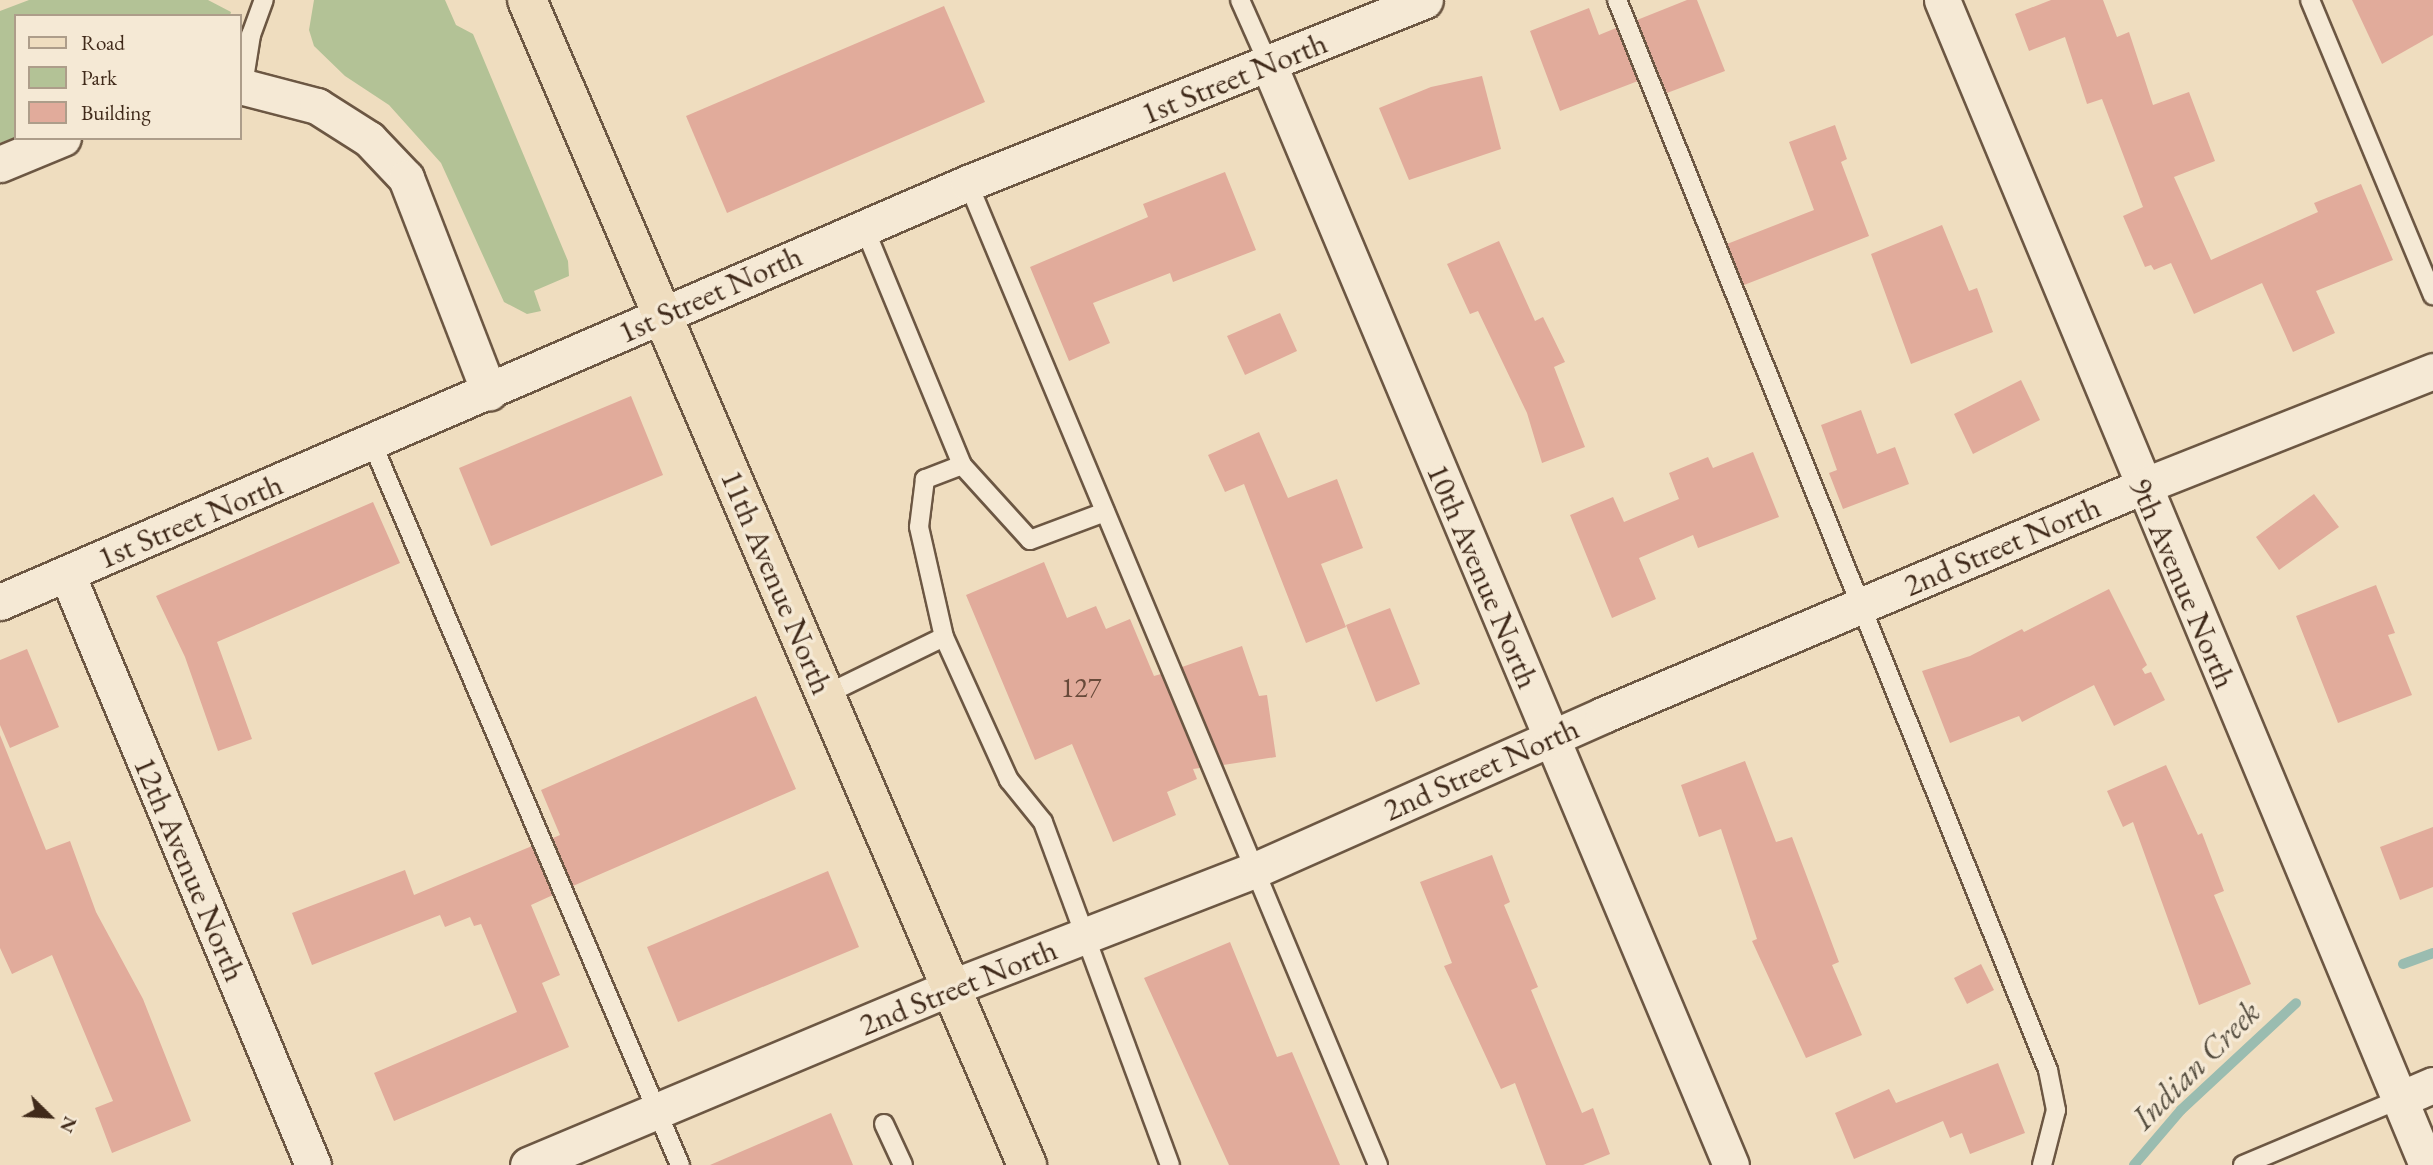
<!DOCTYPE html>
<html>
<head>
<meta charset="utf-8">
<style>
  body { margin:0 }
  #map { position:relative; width:2433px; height:1165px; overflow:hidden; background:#efddbf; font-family:"EB Garamond",serif }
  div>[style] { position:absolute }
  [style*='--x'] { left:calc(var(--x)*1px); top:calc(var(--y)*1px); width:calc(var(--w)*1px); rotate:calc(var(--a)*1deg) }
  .green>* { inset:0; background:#b3c296 }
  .stream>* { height:10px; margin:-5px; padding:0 5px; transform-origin:5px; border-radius:5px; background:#9abcb0 }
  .building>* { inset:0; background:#e1ab9b }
  .roads { filter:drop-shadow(2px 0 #6c5743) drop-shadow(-2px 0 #6c5743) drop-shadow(0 2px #6c5743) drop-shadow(0 -2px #6c5743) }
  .service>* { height:18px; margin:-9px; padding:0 9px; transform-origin:9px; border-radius:9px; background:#f5e9d5 }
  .minor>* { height:35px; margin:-17.5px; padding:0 17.5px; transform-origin:17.5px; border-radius:17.5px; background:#f5e9d5 }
  .primary>* { height:38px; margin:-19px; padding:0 19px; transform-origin:19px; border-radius:19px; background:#efddbf }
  span { translate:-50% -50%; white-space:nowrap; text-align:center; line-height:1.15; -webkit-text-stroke:7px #f5e9d5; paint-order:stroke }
  .number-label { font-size:28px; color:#684a3a }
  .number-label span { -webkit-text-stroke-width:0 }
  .street-label { font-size:32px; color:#402a1a }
  .water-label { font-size:33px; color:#564e40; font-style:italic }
  .legend { position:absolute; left:14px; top:14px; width:228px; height:126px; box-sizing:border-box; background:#f5e9d5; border:2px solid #ad9d8a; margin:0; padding:9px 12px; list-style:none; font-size:21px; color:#402a1a }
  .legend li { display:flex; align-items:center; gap:14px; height:35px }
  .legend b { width:35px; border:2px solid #ad9d8a }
  .north { position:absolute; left:14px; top:1081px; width:70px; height:70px; -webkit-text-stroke:5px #f5e9d5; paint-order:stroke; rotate:114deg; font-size:19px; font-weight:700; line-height:28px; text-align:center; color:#402a1a }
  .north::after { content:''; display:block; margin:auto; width:24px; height:32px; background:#402a1a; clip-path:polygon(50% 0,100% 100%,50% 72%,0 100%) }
</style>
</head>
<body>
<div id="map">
  <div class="green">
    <i style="clip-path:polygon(29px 0,208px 0,231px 12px,230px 16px,16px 16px,16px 137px,0 143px,0 11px)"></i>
    <i style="clip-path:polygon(314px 0,445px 0,456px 25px,473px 34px,568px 261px,569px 276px,534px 291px,541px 311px,527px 314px,504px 302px,441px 163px,389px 105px,345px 76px,314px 46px,309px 30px)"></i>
  </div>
  <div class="stream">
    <i style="--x:2403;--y:964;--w:32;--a:-20"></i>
    <i style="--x:2134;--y:1165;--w:72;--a:-49.5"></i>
    <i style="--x:2181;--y:1110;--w:157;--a:-42.9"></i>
  </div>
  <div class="building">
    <i style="clip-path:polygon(1687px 0,1697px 0,1725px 71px,1667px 93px,1637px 20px)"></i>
    <i style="clip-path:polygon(2051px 0,2103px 0,2117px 37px,2129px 32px,2153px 105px,2189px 92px,2215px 161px,2174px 177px,2211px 260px,2318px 212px,2314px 203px,2361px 184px,2393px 260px,2316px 291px,2335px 333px,2293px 352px,2262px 283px,2194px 314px,2171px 263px,2154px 270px,2151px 265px,2145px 267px,2123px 216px,2143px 207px,2102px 99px,2087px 104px,2065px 37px,2029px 51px,2015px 14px)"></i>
    <i style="clip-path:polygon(2352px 0,2433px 0,2433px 35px,2382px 64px)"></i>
    <i style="clip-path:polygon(944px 6px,985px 102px,727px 213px,686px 116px)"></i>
    <i style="clip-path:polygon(1589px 8px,1599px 35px,1616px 28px,1638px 81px,1560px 111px,1530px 31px)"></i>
    <i style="clip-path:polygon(1482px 76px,1501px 149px,1409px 180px,1379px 108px,1431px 87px)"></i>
    <i style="clip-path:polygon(1835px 125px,1847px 159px,1841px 162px,1869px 236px,1744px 285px,1727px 244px,1814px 210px,1789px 142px)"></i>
    <i style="clip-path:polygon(1225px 172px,1256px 250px,1173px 282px,1170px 273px,1093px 303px,1110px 343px,1069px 361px,1030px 267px,1148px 217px,1143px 204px)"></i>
    <i style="clip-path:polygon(1942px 225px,1969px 291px,1977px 288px,1993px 332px,1911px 364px,1871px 254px)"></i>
    <i style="clip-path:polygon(1499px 241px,1535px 321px,1543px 317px,1565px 362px,1554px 367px,1585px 447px,1542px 463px,1527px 413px,1478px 311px,1470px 314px,1447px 264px)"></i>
    <i style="clip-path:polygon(1280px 313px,1297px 351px,1245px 375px,1227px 336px)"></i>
    <i style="clip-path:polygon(2021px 380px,2040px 420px,1973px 454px,1954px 414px)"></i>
    <i style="clip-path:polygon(631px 396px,663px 475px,491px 546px,459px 468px)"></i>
    <i style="clip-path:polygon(1861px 410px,1877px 454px,1895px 447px,1909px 484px,1843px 509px,1829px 473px,1837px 470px,1821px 425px)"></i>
    <i style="clip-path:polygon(1259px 432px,1288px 498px,1337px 479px,1363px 548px,1321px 564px,1346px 627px,1306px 643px,1244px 484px,1225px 492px,1208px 455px)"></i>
    <i style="clip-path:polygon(1753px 452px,1779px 517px,1698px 548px,1693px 535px,1639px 558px,1656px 599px,1612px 618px,1570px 515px,1613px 497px,1624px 522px,1679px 499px,1669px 473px,1708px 457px,1713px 468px)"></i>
    <i style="clip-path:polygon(2314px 494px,2339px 527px,2279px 570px,2256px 537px)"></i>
    <i style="clip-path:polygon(373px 502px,400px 563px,217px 642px,252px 739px,218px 751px,185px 657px,156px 596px)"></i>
    <i style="clip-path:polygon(1044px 562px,1067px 618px,1096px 606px,1106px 629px,1130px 619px,1154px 676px,1161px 674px,1200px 768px,1193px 769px,1197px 779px,1167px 792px,1176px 815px,1113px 842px,1072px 744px,1035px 760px,966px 595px)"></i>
    <i style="clip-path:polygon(2376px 585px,2395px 633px,2388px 635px,2412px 695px,2338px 723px,2296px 616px)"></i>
    <i style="clip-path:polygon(2109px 589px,2147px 665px,2142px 669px,2145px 674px,2151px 672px,2165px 700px,2114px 726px,2094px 685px,2022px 722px,2019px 716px,1950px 743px,1922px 671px,1970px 656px,2022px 629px,2024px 632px)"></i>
    <i style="clip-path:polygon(1390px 608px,1420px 684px,1376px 702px,1346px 625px)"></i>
    <i style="clip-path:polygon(1242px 646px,1259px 696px,1267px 695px,1276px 757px,1223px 765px,1182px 667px)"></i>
    <i style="clip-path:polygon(27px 649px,59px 727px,10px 748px,0 725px,0 660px)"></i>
    <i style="clip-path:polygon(756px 696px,796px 789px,573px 886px,553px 838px,560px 835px,541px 790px)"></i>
    <i style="clip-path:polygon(0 735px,46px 850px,70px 841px,96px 912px,143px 999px,191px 1121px,112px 1153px,95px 1108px,113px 1101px,52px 955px,12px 974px,0 948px)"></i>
    <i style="clip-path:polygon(1745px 761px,1776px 842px,1792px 837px,1839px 962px,1832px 965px,1862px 1035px,1806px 1058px,1752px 941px,1757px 939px,1721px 829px,1699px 837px,1681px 785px)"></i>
    <i style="clip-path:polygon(2166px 765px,2198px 835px,2202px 833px,2224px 891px,2214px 895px,2251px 984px,2199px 1005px,2133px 822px,2123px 827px,2107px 791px)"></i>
    <i style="clip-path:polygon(2433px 827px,2433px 887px,2400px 900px,2380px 847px)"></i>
    <i style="clip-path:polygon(532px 846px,553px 895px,531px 905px,560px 975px,542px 983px,569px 1047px,394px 1121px,374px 1073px,517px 1012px,481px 924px,474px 926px,470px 917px,445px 927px,440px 915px,312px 965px,292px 913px,405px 870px,414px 895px)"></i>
    <i style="clip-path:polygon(1492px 855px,1510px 902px,1504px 905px,1538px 987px,1531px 990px,1582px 1113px,1593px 1108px,1610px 1154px,1583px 1165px,1546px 1165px,1515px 1083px,1501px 1089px,1444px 966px,1452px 963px,1420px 882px)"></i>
    <i style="clip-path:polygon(828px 871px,859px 947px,678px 1022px,647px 947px)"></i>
    <i style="clip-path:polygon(1230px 942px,1277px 1057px,1292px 1052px,1340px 1165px,1229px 1165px,1144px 978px)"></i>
    <i style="clip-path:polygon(1981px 964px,1994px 990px,1967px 1004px,1954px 978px)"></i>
    <i style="clip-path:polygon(1998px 1063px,2025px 1133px,1970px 1154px,1962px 1133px,1950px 1138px,1943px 1121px,1854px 1159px,1835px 1113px,1889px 1089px,1896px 1103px)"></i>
    <i style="clip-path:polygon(831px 1113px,853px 1165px,710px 1165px)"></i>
  </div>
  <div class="roads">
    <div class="service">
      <i style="--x:1240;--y:0;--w:71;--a:66"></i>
      <i style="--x:1617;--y:0;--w:1154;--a:68.06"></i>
      <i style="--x:2048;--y:1070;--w:41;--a:78.7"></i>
      <i style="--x:2056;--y:1110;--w:57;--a:104.3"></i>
      <i style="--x:2310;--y:0;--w:320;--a:67.4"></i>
      <i style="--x:243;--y:85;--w:51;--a:-80.9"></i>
      <i style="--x:251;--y:35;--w:37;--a:-70"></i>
      <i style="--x:968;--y:183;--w:1064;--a:67.34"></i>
      <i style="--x:864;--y:227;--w:257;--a:67.6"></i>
      <i style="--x:962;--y:465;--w:40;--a:159"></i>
      <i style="--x:925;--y:479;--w:48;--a:97.1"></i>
      <i style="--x:919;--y:527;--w:113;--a:77.2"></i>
      <i style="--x:944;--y:637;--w:157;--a:65.6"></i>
      <i style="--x:1009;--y:780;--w:54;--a:51"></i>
      <i style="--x:1043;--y:822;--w:366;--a:69.7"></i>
      <i style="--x:372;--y:443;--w:785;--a:66.9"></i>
      <i style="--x:962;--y:465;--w:101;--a:47.8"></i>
      <i style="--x:1030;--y:540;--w:80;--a:-20.5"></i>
      <i style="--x:825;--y:695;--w:132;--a:-26"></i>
      <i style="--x:884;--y:1124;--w:45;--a:65.1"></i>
      <i style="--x:2243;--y:1165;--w:170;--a:-22.8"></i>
    </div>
    <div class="minor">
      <i style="--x:1942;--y:0;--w:1262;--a:67.4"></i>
      <i style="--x:1269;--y:65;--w:1193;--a:67.22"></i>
      <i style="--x:240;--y:86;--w:80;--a:14.6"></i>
      <i style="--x:317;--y:106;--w:62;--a:32.4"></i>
      <i style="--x:369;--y:139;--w:54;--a:46.5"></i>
      <i style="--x:406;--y:178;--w:230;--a:68.8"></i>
      <i style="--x:0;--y:164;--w:68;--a:-22.4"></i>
      <i style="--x:67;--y:574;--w:640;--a:67.4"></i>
      <i style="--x:0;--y:602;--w:1055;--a:-23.41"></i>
      <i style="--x:968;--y:183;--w:492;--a:-21.8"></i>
      <i style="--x:2400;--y:1099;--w:36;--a:-23"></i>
      <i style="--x:528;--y:1165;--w:458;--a:-22.8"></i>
      <i style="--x:950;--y:988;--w:327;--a:-21.2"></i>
      <i style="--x:1255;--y:870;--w:381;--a:-24"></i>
      <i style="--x:1603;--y:715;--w:587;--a:-22.98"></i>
      <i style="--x:2143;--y:486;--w:312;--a:-21.6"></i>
    </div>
    <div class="primary">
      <i style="--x:527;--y:0;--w:1268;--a:66.77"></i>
    </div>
  </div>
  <div class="number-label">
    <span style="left:1081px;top:687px">127</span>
  </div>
  <div class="street-label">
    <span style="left:1234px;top:78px;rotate:-22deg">1st Street North</span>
    <span style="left:710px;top:294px;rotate:-24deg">1st Street North</span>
    <span style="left:190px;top:521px;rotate:-23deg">1st Street North</span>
    <span style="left:2002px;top:546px;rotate:-23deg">2nd Street North</span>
    <span style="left:1483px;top:576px;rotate:67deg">10th Avenue North</span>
    <span style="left:777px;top:582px;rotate:67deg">11th Avenue North</span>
    <span style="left:2183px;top:583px;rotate:67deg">9th Avenue North</span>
    <span style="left:1481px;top:769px;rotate:-24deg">2nd Street North</span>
    <span style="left:190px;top:869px;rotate:67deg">12th Avenue North</span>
    <span style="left:958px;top:987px;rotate:-22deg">2nd Street North</span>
  </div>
  <div class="water-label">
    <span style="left:2196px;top:1065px;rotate:-45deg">Indian Creek</span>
  </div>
  <ul class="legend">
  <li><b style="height:9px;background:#efddbf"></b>Road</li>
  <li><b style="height:19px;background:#b3c296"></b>Park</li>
  <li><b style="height:19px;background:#e1ab9b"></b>Building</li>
  </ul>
  <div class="north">N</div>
</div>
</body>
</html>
